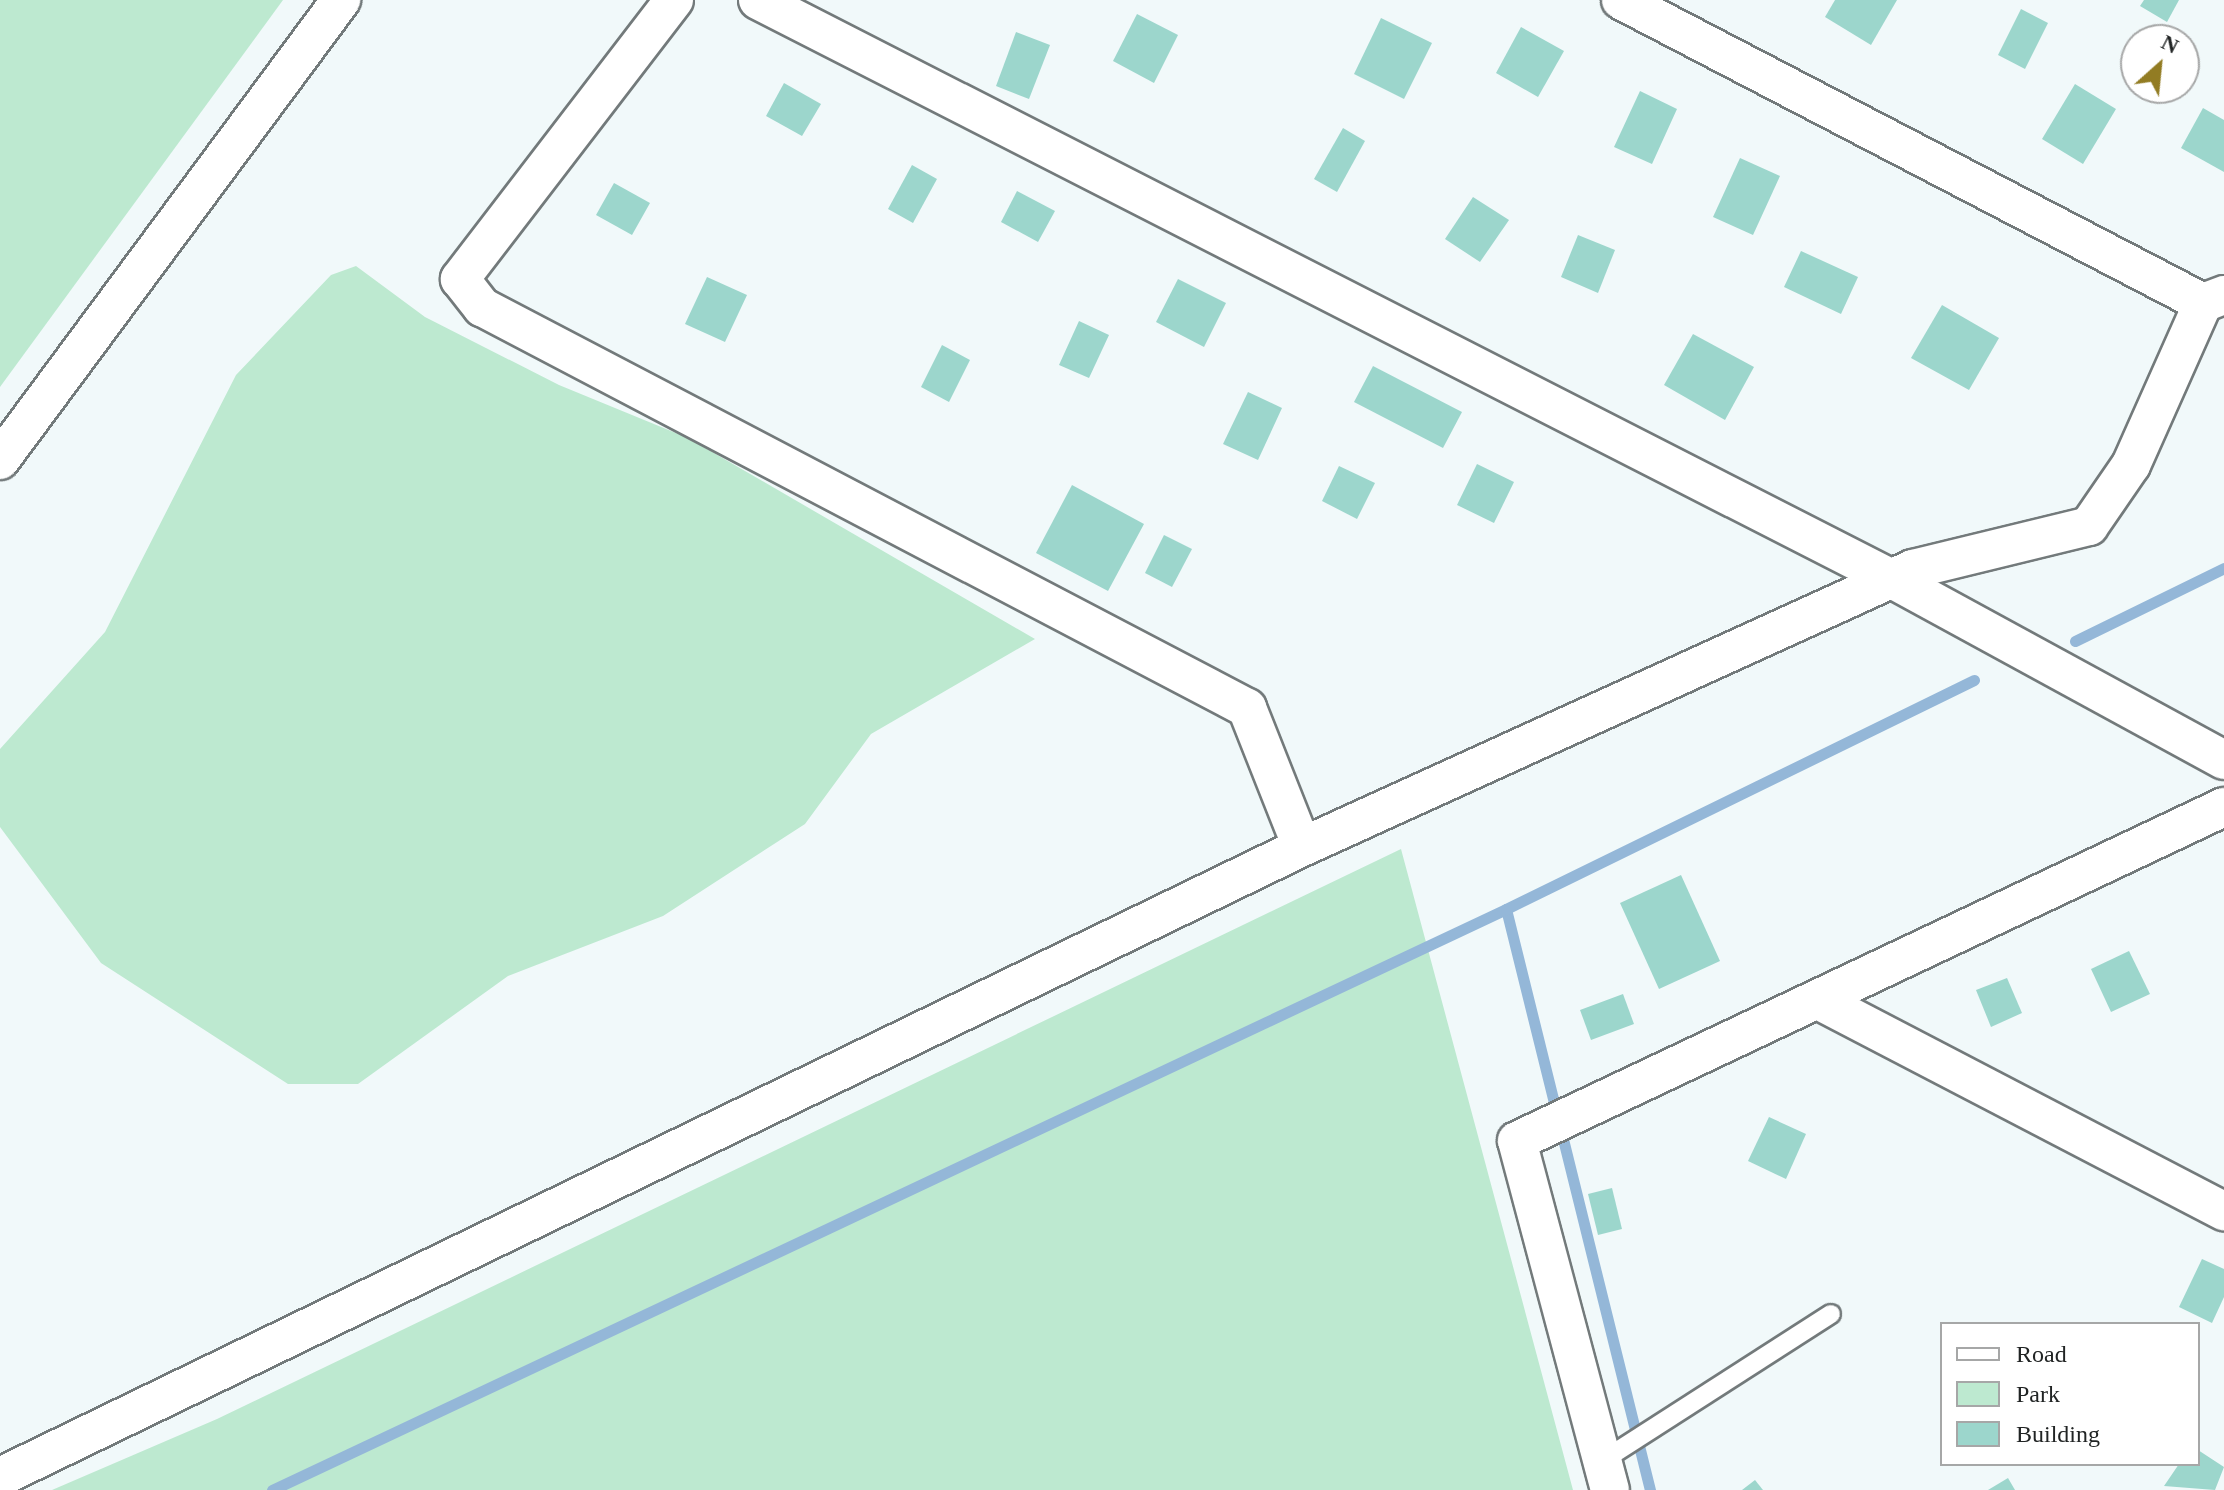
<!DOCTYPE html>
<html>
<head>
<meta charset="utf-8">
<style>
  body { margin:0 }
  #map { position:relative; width:2224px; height:1490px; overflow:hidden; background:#f1f9fa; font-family:"Times New Roman",serif }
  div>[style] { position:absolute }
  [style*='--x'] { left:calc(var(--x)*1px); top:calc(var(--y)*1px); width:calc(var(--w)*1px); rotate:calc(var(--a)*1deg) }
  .green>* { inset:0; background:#bde9d0 }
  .stream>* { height:11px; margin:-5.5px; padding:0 5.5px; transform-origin:5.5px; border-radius:5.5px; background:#94b7d8 }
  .building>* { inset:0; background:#9cd6cc }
  .roads { filter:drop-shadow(2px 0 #737a7b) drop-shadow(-2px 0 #737a7b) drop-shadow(0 2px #737a7b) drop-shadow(0 -2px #737a7b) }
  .lane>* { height:18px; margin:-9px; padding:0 9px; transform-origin:9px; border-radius:9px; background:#fff }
  .street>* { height:38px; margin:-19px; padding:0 19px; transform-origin:19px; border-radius:19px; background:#fff }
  span { translate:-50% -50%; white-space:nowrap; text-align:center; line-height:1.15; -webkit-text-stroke:6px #fff; paint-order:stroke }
  .legend { position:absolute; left:1940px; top:1322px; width:260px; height:144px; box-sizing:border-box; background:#fff; border:2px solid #a6a7a7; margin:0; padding:10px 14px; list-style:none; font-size:24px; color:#212424 }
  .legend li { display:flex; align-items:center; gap:16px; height:40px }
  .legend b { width:40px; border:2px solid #a6a7a7 }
  .north { position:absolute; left:2120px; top:24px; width:80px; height:80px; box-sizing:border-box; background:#fff; border:2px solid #a6a7a7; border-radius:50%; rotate:27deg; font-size:22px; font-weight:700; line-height:32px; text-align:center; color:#212424 }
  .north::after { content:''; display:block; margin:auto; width:28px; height:36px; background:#927c23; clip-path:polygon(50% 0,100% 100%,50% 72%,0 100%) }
</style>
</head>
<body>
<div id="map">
  <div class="green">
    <i style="clip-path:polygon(0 0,283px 0,0 387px)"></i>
    <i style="clip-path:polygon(356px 266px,425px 317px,559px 385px,688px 438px,1035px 639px,871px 734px,805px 824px,663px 916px,508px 976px,358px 1084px,288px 1084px,101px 963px,0 827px,0 749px,105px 632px,236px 375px,331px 275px)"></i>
    <i style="clip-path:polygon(1401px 849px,1573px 1490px,52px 1490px,217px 1419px)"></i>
  </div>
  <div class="stream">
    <i style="--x:2075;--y:641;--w:166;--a:-26.1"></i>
    <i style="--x:1506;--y:909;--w:599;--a:76.08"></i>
    <i style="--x:272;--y:1490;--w:1364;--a:-25.21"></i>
    <i style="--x:1506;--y:909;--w:521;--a:-26.07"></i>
  </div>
  <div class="building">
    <i style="clip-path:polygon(1835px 0,1897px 0,1871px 45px,1825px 17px)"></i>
    <i style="clip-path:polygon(2144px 0,2179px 0,2167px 22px,2140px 6px)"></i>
    <i style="clip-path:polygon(2021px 9px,2048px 23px,2025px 69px,1998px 55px)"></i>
    <i style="clip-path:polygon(1137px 14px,1178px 35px,1154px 83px,1113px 61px)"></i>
    <i style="clip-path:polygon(1381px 18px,1432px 43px,1404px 99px,1354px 74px)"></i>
    <i style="clip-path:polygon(1521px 27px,1564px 51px,1538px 97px,1496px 73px)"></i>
    <i style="clip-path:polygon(1016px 32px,1050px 45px,1029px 99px,996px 86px)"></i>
    <i style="clip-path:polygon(784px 83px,821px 104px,802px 136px,766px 116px)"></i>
    <i style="clip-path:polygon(2075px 84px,2116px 109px,2083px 164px,2042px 139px)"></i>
    <i style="clip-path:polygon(1640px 91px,1677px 109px,1652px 164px,1614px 147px)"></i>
    <i style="clip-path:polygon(2203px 108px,2224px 120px,2224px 172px,2181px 148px)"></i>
    <i style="clip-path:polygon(1343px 128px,1365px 141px,1337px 192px,1314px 179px)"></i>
    <i style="clip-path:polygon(1740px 158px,1780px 176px,1753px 235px,1713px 217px)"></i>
    <i style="clip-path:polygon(912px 165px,937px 179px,913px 223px,888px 209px)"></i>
    <i style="clip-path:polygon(614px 183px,650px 203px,632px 235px,596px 215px)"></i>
    <i style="clip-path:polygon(1017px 191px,1055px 211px,1038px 242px,1001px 222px)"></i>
    <i style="clip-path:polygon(1473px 197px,1509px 220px,1480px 262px,1445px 239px)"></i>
    <i style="clip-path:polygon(1578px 235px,1615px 250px,1598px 293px,1561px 277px)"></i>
    <i style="clip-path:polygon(1801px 251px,1858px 277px,1841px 314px,1784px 287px)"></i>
    <i style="clip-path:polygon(707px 277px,747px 295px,725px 342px,685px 324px)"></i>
    <i style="clip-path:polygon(1178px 279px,1226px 303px,1204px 347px,1156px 322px)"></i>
    <i style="clip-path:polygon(1942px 305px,1999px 338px,1969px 390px,1911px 358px)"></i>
    <i style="clip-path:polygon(1079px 321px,1109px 335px,1089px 378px,1059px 365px)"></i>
    <i style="clip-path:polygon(1693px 334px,1754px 367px,1725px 420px,1664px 385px)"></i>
    <i style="clip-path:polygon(942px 345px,970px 360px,949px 402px,921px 387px)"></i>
    <i style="clip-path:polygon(1373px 366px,1462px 412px,1443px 448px,1354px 402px)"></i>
    <i style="clip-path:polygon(1248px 392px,1282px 408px,1258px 460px,1223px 444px)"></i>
    <i style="clip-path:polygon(1477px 464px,1514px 482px,1494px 523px,1457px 505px)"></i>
    <i style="clip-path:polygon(1339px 466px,1375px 483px,1357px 519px,1322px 501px)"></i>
    <i style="clip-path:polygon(1072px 485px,1144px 524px,1108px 591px,1036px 553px)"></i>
    <i style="clip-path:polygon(1164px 535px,1192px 549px,1172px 587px,1145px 573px)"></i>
    <i style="clip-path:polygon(1681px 875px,1720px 961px,1659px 989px,1620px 903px)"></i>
    <i style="clip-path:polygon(2129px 951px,2150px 994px,2111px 1012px,2091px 969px)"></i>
    <i style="clip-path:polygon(2007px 978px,2022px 1013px,1991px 1027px,1976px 990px)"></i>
    <i style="clip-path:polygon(1623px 994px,1634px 1024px,1591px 1040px,1580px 1010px)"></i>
    <i style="clip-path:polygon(1769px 1117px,1806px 1134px,1786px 1179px,1748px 1161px)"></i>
    <i style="clip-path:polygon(1612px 1188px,1622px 1229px,1598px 1235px,1588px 1194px)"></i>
    <i style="clip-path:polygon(2202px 1259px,2224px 1269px,2224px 1297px,2212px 1323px,2179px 1307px)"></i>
    <i style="clip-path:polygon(2198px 1450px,2224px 1467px,2215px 1490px,2164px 1486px,2179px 1464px,2198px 1464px)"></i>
    <i style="clip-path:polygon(2008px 1478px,2015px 1490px,1988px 1490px)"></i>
    <i style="clip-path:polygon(1755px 1480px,1763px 1490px,1742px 1490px)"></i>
  </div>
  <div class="roads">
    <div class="lane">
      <i style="--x:1602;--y:1461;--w:272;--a:-32.7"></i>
    </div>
    <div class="street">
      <i style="--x:674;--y:0;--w:352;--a:127.5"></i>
      <i style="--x:460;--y:279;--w:36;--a:52"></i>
      <i style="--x:482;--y:307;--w:864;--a:27.66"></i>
      <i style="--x:1247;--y:708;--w:149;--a:68.4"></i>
      <i style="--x:758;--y:0;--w:1273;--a:27.05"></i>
      <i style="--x:1892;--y:579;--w:378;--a:28.6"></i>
      <i style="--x:1621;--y:0;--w:656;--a:27.5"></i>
      <i style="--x:0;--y:460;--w:573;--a:-53.45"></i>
      <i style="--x:1818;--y:1000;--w:458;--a:27.5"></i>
      <i style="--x:0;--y:1477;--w:1446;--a:-25.82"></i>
      <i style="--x:1302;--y:847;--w:671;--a:-24.47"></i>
      <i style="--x:1913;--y:569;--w:181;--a:-13.7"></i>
      <i style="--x:2089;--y:526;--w:74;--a:-55.5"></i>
      <i style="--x:2131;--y:465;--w:177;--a:-66"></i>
      <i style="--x:2203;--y:303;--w:22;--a:-21"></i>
      <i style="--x:1610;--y:1490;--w:361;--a:-104.9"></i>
      <i style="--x:1517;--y:1141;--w:782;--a:-25.29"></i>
    </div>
  </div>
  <ul class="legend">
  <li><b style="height:10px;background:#fff"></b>Road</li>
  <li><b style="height:22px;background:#bde9d0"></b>Park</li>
  <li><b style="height:22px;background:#9cd6cc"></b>Building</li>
  </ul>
  <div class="north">N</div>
</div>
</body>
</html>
